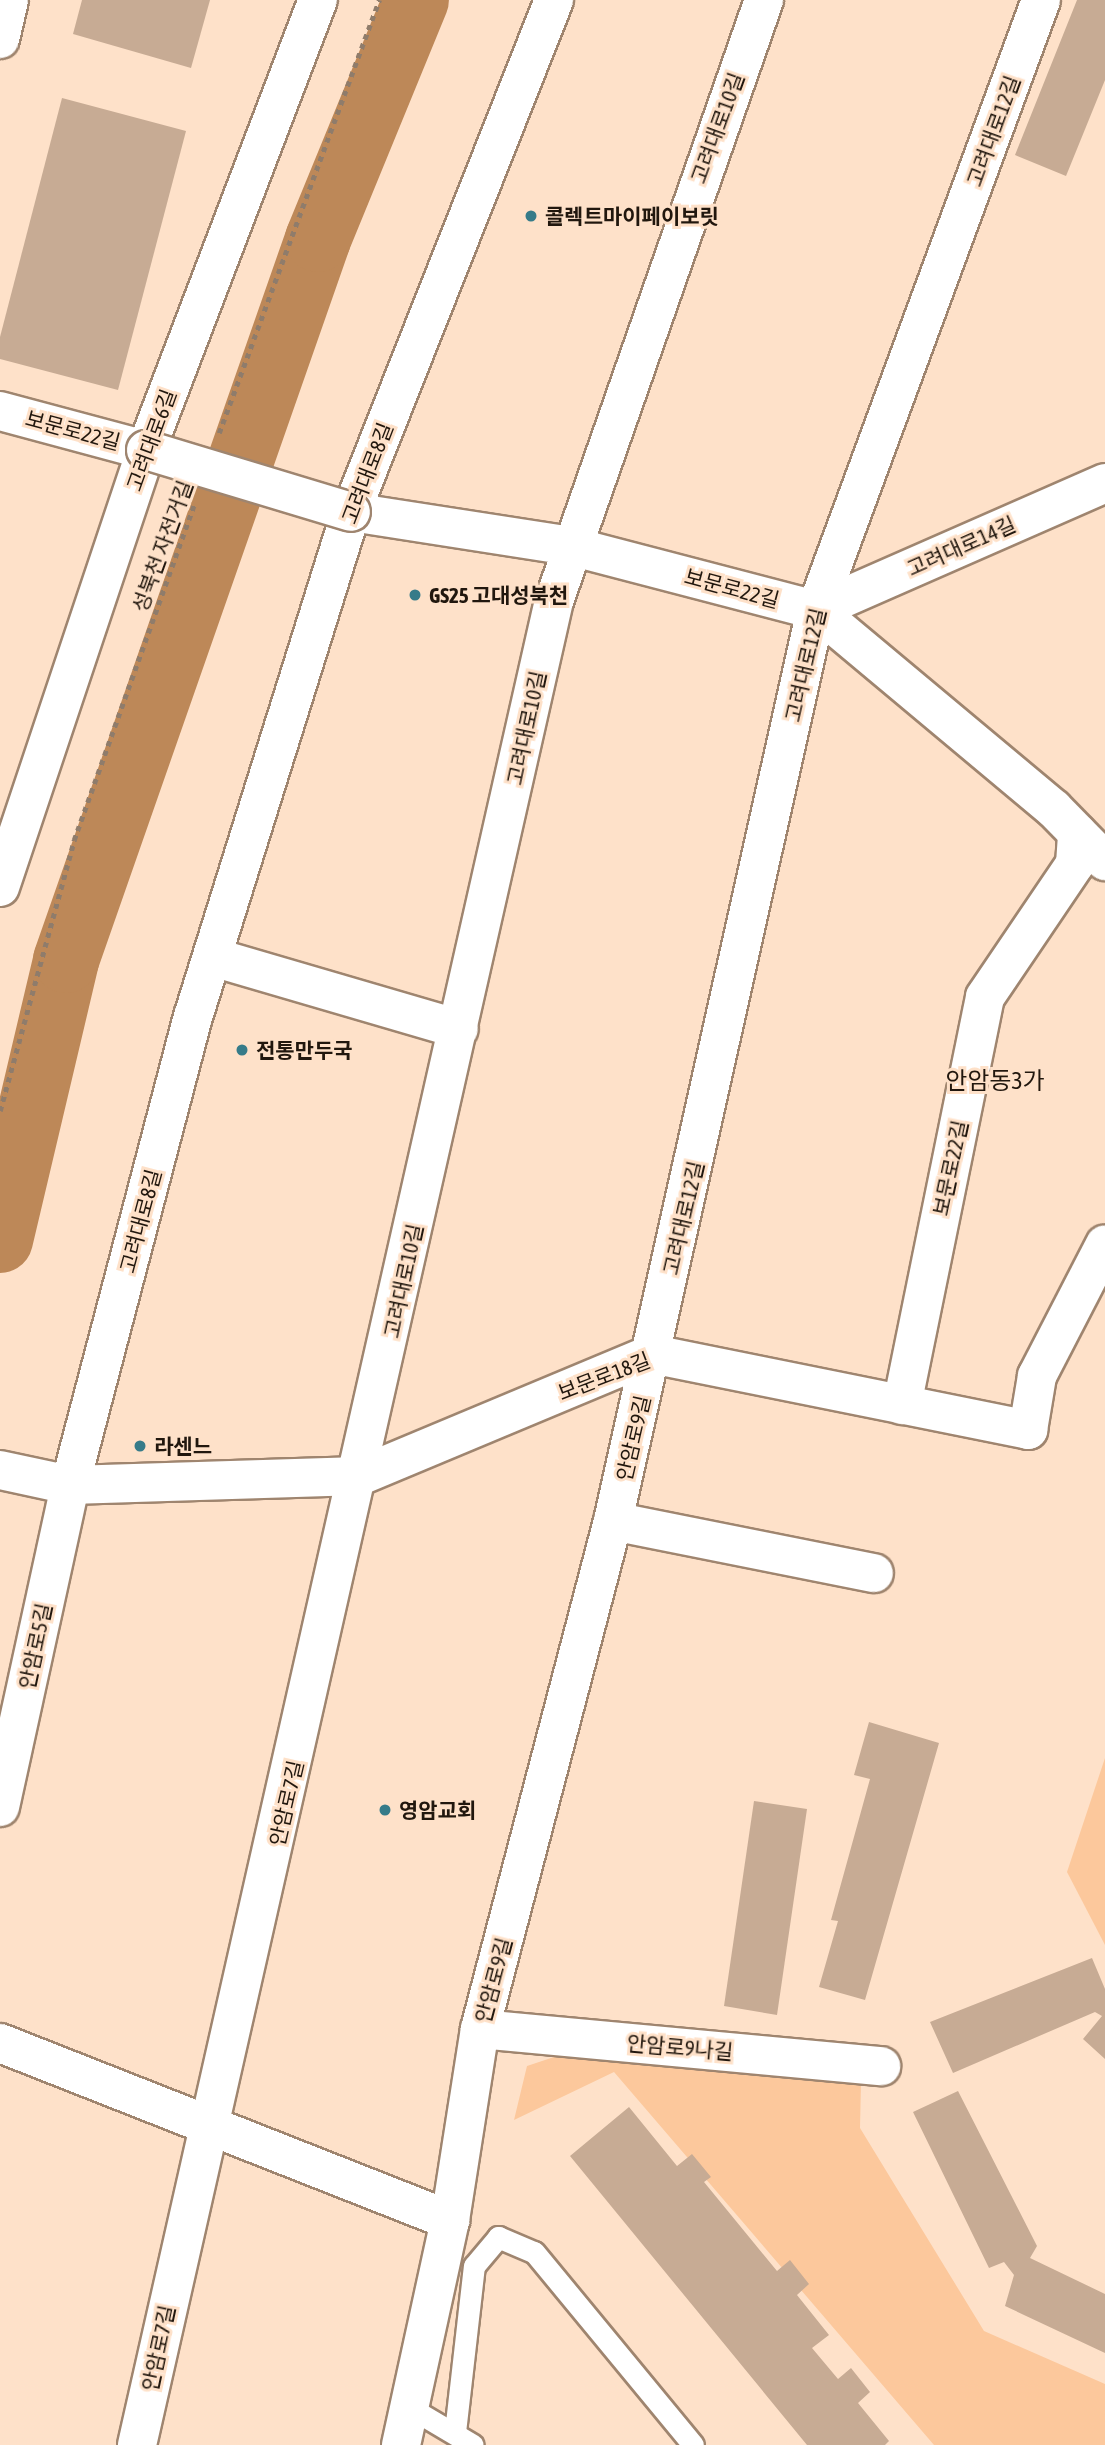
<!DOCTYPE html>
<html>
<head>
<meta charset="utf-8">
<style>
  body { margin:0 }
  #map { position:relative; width:1105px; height:2445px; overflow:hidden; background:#fee1c9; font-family:"Asap Condensed","Noto Sans KR",sans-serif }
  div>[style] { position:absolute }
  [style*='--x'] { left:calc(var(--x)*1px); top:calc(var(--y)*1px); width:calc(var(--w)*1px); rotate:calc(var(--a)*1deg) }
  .green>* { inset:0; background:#fcc89c }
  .river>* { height:66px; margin:-33px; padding:0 33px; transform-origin:33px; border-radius:33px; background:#bd8858 }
  .building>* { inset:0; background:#c7ab94 }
  .path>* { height:4.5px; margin-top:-2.25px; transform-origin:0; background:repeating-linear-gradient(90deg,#8f7c6b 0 5px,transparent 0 10px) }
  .roads { filter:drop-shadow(2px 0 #9f856f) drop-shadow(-2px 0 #9f856f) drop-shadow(0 2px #9f856f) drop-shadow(0 -2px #9f856f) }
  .lane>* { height:21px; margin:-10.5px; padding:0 10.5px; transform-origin:10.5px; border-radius:10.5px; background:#fff }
  .street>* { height:38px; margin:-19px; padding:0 19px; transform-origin:19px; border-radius:19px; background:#fff }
  .secondary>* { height:38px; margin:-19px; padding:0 19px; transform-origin:19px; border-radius:19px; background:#fff }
  .bridges { filter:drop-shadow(2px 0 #9f856f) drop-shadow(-2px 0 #9f856f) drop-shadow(0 2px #9f856f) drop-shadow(0 -2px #9f856f) }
  .street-bridge>* { height:38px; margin:-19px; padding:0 19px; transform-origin:19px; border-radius:19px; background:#fff }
  .dots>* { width:19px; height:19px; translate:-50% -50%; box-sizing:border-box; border:4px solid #fee1c9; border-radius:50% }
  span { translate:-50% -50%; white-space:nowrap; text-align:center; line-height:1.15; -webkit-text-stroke:6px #fee1c9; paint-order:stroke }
  .street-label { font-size:21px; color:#21170e }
  .poi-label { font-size:21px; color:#21170e; font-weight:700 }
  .left { translate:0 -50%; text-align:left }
  .quarter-label { font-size:24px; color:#21170e }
</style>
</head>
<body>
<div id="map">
  <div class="green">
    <i style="clip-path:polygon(1105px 1758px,1105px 1945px,1067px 1872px)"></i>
    <i style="clip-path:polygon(557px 2056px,861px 2082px,860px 2128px,984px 2331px,1105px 2384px,1105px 2445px,934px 2445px,614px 2072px,514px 2120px,527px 2066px)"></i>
  </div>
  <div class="river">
    <i style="--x:0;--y:1240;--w:288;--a:-76.7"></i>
    <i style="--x:66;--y:960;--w:764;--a:-70.73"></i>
    <i style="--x:318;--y:239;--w:258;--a:-67.7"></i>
  </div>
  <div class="building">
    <i style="clip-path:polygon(82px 0,210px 0,191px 68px,73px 34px)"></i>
    <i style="clip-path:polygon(1077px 0,1105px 0,1105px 80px,1066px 176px,1015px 155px)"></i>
    <i style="clip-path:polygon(62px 98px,186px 131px,118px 390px,0 359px,0 337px)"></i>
    <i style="clip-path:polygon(869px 1722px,939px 1743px,865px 2000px,819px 1987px,838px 1921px,831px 1920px,870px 1779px,854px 1775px)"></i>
    <i style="clip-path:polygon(754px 1801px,807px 1809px,777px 2015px,724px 2006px)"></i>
    <i style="clip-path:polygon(1092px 1958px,1105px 1989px,1105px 2059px,1083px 2039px,1102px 2016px,1095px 2012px,953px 2073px,930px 2022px)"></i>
    <i style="clip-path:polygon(958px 2091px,1037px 2246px,1030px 2258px,1105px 2294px,1105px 2353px,1005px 2306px,1014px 2275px,1004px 2262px,989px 2268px,913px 2112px)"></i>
    <i style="clip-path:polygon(629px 2107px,677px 2166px,692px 2154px,711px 2177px,704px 2182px,777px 2271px,790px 2260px,809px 2284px,797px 2295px,829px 2335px,812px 2348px,838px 2379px,851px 2368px,870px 2392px,858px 2403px,889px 2441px,885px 2445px,807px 2445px,570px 2156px)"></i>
  </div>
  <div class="path">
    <i style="--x:219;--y:433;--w:462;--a:-69.7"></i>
    <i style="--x:0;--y:1111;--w:281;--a:-74.7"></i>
    <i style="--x:74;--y:840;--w:357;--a:-70.3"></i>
  </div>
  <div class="roads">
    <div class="lane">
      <i style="--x:409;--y:2407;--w:74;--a:30.7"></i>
      <i style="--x:455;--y:2432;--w:167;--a:-83.5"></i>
      <i style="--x:474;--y:2266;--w:38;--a:-50"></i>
      <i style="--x:498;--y:2237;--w:39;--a:23"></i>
      <i style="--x:534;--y:2252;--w:250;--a:50.5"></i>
    </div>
    <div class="street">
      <i style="--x:0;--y:39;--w:40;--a:-77"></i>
      <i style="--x:0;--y:411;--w:151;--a:15"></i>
      <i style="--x:351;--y:512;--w:222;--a:8.8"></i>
      <i style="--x:570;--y:546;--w:254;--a:14.6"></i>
      <i style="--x:816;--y:610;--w:310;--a:39.9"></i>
      <i style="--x:1054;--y:809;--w:73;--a:45.6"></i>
      <i style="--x:816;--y:610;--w:316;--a:-23.7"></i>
      <i style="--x:0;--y:887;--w:461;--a:-71.5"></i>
      <i style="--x:146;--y:450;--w:482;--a:-69.1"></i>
      <i style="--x:213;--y:957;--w:256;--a:16.3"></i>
      <i style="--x:902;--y:1405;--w:416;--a:-78.5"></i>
      <i style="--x:985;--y:997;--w:161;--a:-55.9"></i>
      <i style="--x:1075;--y:864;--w:31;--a:-86"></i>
      <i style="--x:0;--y:1470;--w:72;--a:12.1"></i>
      <i style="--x:70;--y:1485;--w:290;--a:-1.8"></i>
      <i style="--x:360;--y:1476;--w:316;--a:-22.7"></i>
      <i style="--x:652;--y:1354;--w:384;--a:11.4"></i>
      <i style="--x:1028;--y:1430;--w:55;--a:-80.5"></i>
      <i style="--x:1037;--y:1376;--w:148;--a:-62.7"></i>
      <i style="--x:613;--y:1521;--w:266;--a:11.3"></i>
      <i style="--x:480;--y:2029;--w:403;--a:5.3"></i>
      <i style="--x:0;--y:2043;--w:484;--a:21.5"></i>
      <i style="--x:137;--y:2445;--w:1891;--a:-77.26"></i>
      <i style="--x:554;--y:601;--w:637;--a:-70.74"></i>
      <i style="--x:401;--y:2445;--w:230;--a:-77.7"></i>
      <i style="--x:450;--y:2220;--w:193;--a:-81.1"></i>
      <i style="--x:480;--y:2029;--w:525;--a:-75.33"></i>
      <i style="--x:613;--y:1521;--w:933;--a:-77.44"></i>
      <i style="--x:816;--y:610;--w:650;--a:-69.75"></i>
    </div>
    <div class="secondary">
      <i style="--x:0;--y:1807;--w:330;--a:-77.7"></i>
      <i style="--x:70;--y:1485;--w:484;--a:-75.3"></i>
      <i style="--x:193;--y:1017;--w:529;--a:-72.63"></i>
      <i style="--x:351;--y:512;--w:551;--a:-68.37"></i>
    </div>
  </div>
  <div class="bridges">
    <div class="street-bridge">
      <i style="--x:146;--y:450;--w:214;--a:16.8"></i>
    </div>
  </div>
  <div class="dots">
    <i style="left:531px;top:216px;background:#367b89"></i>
    <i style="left:415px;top:595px;background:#367b89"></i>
    <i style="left:242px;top:1050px;background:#367b89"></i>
    <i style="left:140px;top:1446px;background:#367b89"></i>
    <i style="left:385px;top:1810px;background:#367b89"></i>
  </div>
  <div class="street-label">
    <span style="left:717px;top:128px;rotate:-70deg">고려대로10길</span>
    <span style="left:993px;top:131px;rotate:-70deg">고려대로12길</span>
    <span style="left:73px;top:430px;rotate:15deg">보문로22길</span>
    <span style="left:151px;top:440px;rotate:-70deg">고려대로6길</span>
    <span style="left:367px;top:473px;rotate:-69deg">고려대로8길</span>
    <span style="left:162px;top:546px;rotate:-70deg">성북천 자전거길</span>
    <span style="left:961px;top:546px;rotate:-24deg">고려대로14길</span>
    <span style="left:732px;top:588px;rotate:15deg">보문로22길</span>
    <span style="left:805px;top:665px;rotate:-77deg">고려대로12길</span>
    <span style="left:526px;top:728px;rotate:-78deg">고려대로10길</span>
    <span style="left:950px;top:1168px;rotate:-78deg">보문로22길</span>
    <span style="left:683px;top:1218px;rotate:-77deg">고려대로12길</span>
    <span style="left:140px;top:1221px;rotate:-75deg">고려대로8길</span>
    <span style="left:403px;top:1281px;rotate:-78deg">고려대로10길</span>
    <span style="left:604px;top:1376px;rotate:-21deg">보문로18길</span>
    <span style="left:633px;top:1438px;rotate:-77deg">안암로9길</span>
    <span style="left:35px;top:1646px;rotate:-78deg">안암로5길</span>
    <span style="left:286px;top:1803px;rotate:-77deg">안암로7길</span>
    <span style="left:493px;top:1980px;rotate:-75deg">안암로9길</span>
    <span style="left:680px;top:2047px;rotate:5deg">안암로9나길</span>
    <span style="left:158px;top:2348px;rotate:-78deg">안암로7길</span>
  </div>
  <div class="poi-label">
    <span class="left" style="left:545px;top:216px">콜렉트마이페이보릿</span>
    <span class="left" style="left:429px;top:595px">GS25 고대성북천</span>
    <span class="left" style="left:256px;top:1050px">전통만두국</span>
    <span class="left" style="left:154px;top:1446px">라센느</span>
    <span class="left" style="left:399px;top:1810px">영암교회</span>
  </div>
  <div class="quarter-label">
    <span style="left:995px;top:1081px">안암동3가</span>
  </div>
</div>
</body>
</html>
